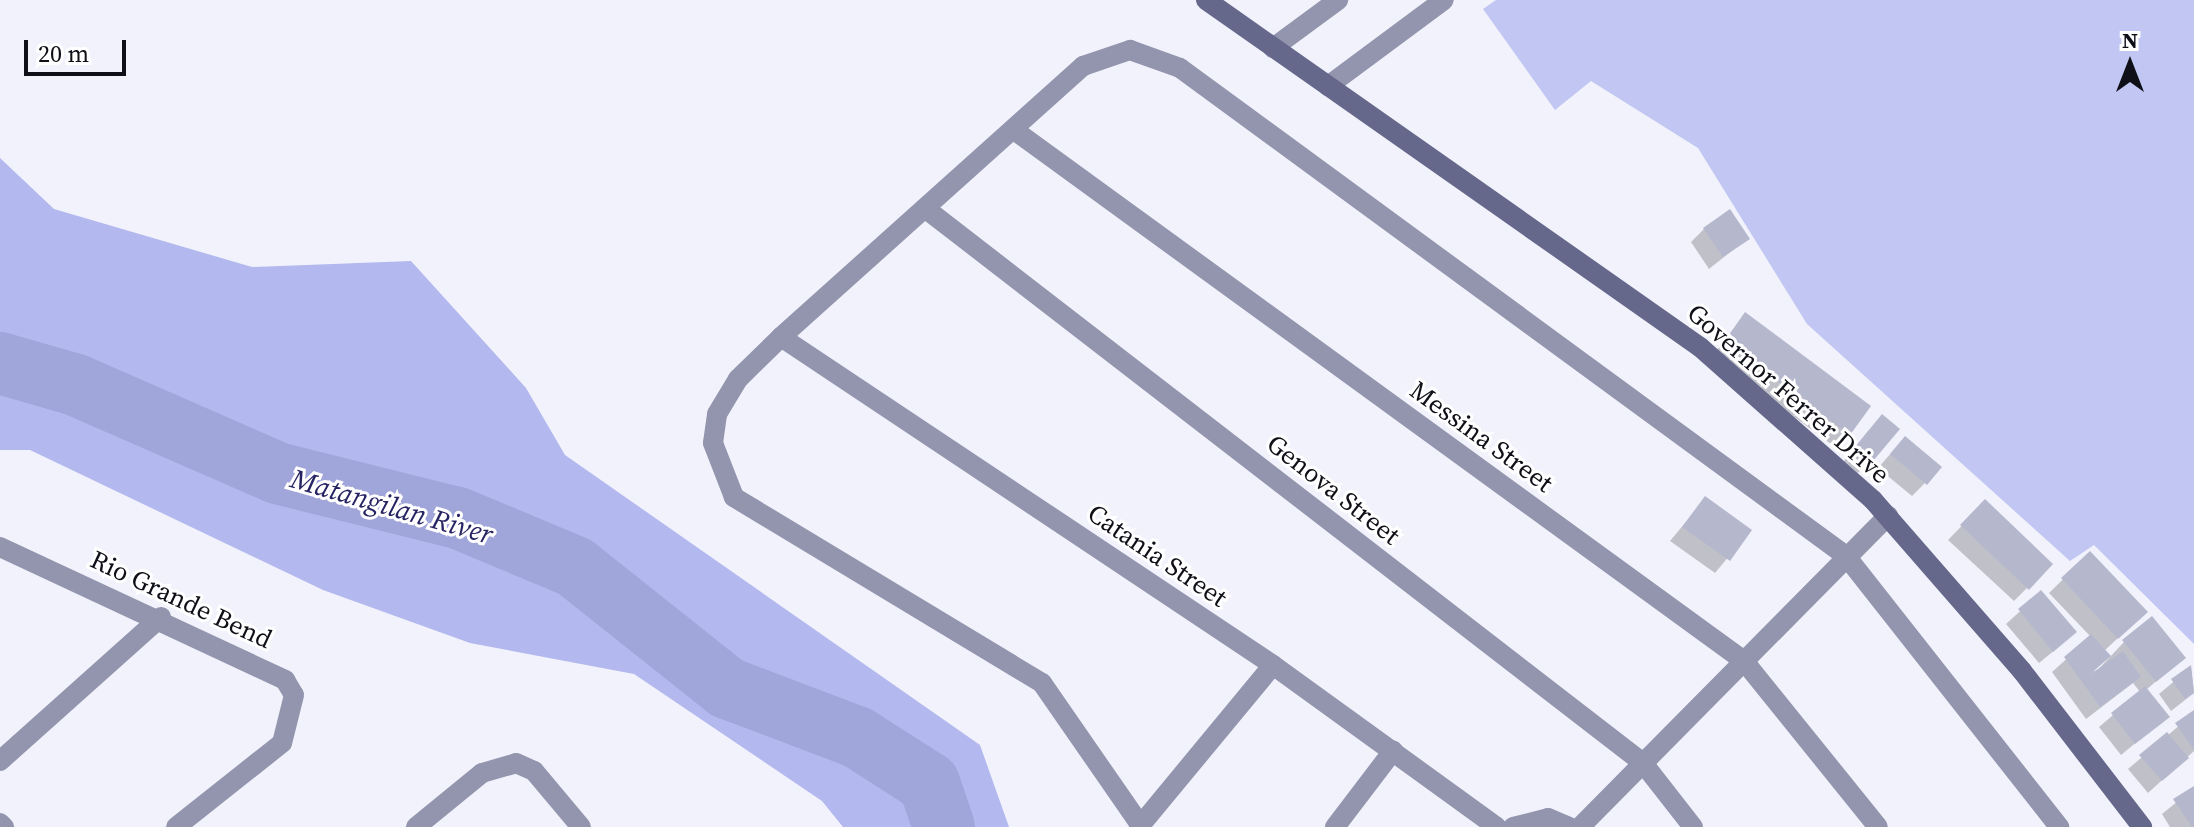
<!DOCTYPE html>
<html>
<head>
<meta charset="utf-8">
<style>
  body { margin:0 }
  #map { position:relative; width:2194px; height:827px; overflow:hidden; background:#f1f2fb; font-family:"Source Serif 4",serif }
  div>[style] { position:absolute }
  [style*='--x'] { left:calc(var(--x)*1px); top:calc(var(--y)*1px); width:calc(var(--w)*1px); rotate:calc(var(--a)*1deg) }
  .green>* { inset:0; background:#c1c6f2 }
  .forest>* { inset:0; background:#b3b8ef }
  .shadow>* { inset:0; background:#0003 }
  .river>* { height:62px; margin:-31px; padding:0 31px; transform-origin:31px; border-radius:31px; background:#a0a5da }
  .building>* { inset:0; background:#b5b8cd }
  .minor>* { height:20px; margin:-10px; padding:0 10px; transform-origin:10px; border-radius:10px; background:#9295ad }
  .tertiary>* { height:20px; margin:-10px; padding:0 10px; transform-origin:10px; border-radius:10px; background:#9295ad }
  .secondary>* { height:20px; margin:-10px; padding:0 10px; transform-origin:10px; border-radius:10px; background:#65688a }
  span { translate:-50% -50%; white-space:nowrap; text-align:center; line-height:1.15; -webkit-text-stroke:6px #fff; paint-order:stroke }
  .street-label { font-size:26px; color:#0f1017 }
  .water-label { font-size:28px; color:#272463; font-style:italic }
  .north { position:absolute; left:2090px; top:24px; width:80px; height:80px; -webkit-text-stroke:6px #fff; paint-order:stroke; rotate:0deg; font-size:22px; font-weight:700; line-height:32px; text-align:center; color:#0f1017 }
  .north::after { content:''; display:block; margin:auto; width:28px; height:36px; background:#0f1017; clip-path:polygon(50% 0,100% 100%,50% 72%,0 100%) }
  .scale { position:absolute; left:24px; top:40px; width:102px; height:36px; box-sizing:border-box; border:4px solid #0f1017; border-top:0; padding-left:10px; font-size:24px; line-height:28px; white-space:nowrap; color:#0f1017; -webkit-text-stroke:6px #fff; paint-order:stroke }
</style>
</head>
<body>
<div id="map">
  <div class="green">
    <i style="clip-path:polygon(1496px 0,2194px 0,2194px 644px,2094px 545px,2070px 561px,1807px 324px,1698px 148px,1591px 81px,1555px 110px,1483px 9px)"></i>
  </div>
  <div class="forest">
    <i style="clip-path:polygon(0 158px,54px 209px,252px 267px,411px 261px,526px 388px,565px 455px,980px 745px,1009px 827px,843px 827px,822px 801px,634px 674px,470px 643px,323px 590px,30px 450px,0 450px)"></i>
  </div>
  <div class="shadow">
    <i style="clip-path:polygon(1704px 229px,1748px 238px,1709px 269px,1691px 242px)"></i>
    <i style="clip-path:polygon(1745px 315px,1848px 434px,1835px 447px,1712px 356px)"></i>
    <i style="clip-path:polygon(1898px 429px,1858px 473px,1844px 461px,1869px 430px)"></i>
    <i style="clip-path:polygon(1892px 452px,1925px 483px,1912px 496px,1878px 468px)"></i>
    <i style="clip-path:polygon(1705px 499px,1750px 531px,1715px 573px,1670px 541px)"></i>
    <i style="clip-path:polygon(1985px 502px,2027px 588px,2014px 601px,1948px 540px)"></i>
    <i style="clip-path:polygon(2090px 553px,2132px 625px,2104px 651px,2092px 676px,2124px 642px,2183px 658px,2146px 690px,2167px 717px,2121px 755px,2099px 727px,2140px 692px,2133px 683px,2086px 719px,2052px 672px,2091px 637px,2049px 593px)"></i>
    <i style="clip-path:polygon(2041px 592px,2061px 645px,2039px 663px,2006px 624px)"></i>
    <i style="clip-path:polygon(2191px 667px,2194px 693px,2171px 711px,2159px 694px)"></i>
    <i style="clip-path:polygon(2194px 713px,2194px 751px,2148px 793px,2128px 769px)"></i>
    <i style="clip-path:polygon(2194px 788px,2194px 827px,2170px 827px,2162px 814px)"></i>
  </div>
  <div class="river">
    <i style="--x:0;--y:363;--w:79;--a:16.1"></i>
    <i style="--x:76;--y:385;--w:219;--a:23.6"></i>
    <i style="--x:277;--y:473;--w:187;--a:14"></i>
    <i style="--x:458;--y:518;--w:127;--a:22.7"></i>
    <i style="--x:575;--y:567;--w:194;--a:38.5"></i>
    <i style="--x:727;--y:688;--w:139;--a:20.7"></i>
    <i style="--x:857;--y:737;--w:85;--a:32.6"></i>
    <i style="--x:929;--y:783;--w:46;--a:71.2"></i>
  </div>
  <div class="building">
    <i style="clip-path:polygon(1730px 209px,1750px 239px,1723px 257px,1703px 228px)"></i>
    <i style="clip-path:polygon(1745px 312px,1871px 406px,1850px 435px,1724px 342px)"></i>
    <i style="clip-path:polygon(1882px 414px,1900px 429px,1873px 461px,1855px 447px)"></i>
    <i style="clip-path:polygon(1905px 436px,1942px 467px,1927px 485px,1890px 454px)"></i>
    <i style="clip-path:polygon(1705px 496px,1752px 530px,1730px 561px,1682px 527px)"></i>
    <i style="clip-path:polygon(1985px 499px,2053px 564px,2029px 590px,1960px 525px)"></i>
    <i style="clip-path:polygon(2090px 551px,2148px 612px,2118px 639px,2061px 578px)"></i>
    <i style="clip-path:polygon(2041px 590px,2077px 632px,2053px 652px,2018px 609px)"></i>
    <i style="clip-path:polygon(2152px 616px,2186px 658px,2156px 682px,2122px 640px)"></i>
    <i style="clip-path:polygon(2091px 634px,2111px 656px,2088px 676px,2123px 651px,2141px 677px,2100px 707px,2064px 657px)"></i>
    <i style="clip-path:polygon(2191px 665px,2194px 693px,2185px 699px,2171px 679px)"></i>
    <i style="clip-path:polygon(2145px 686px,2170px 717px,2135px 744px,2111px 713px)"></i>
    <i style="clip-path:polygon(2194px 710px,2194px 750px,2175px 723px)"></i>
    <i style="clip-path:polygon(2167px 732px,2189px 758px,2162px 781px,2139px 755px)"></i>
    <i style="clip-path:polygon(2194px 786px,2194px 827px,2192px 827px,2173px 799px)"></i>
  </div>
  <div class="minor">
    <i style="--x:1014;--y:130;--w:903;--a:36.03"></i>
    <i style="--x:1744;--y:661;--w:213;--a:51.1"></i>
    <i style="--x:926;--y:209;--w:906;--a:37.69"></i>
    <i style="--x:1643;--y:763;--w:81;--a:52"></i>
    <i style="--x:781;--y:337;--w:591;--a:33.69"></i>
    <i style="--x:1273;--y:665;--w:276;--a:35.9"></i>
    <i style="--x:0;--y:547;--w:315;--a:25"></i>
    <i style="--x:285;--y:680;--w:17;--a:59"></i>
    <i style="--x:294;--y:695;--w:49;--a:104"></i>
    <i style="--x:282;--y:743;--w:135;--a:141.6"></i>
    <i style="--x:0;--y:761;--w:216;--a:-41.8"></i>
    <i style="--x:0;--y:823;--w:6;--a:45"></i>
    <i style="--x:1141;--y:826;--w:174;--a:-124.7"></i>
    <i style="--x:1042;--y:683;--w:360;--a:-148.9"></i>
    <i style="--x:734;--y:497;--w:58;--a:-111.3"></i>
    <i style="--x:713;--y:443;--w:29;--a:-82"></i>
    <i style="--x:717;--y:414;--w:41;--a:-59"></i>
    <i style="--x:738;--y:379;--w:60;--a:-44.3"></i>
    <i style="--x:781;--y:337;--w:406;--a:-41.9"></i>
    <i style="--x:1083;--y:66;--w:50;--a:-18.8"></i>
    <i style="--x:1130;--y:50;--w:53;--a:19.8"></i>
    <i style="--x:1180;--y:68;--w:826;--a:36.23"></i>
    <i style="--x:1846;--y:556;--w:345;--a:51.8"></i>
    <i style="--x:416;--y:827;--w:85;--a:-39.3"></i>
    <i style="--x:482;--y:773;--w:35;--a:-16"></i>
    <i style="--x:516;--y:763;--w:20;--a:24"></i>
    <i style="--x:534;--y:771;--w:73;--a:50"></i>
    <i style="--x:1139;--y:827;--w:210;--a:-50.4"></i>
    <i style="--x:1335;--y:827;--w:96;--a:-52.7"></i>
    <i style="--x:1513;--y:827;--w:36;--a:-14"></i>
    <i style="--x:1548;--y:818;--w:23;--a:23"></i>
    <i style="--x:1580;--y:827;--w:438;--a:-45.3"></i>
  </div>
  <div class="tertiary">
    <i style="--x:1273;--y:48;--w:81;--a:-36.4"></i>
    <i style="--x:1328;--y:86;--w:144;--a:-36.6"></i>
  </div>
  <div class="secondary">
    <i style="--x:1206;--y:0;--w:604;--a:35.09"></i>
    <i style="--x:1700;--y:347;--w:231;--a:41.5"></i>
    <i style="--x:1873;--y:500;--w:227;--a:48.9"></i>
    <i style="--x:2022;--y:671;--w:197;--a:52.4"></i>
  </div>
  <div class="street-label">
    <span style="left:1788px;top:394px;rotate:41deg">Governor Ferrer Drive</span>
    <span style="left:1481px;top:437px;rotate:36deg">Messina Street</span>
    <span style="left:1333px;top:490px;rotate:38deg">Genova Street</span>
    <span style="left:1157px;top:556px;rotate:34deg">Catania Street</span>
    <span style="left:181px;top:600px;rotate:25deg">Rio Grande Bend</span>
  </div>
  <div class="water-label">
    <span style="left:392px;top:506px;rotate:16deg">Matangilan River</span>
  </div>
  <div class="north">N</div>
  <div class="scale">20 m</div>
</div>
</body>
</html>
